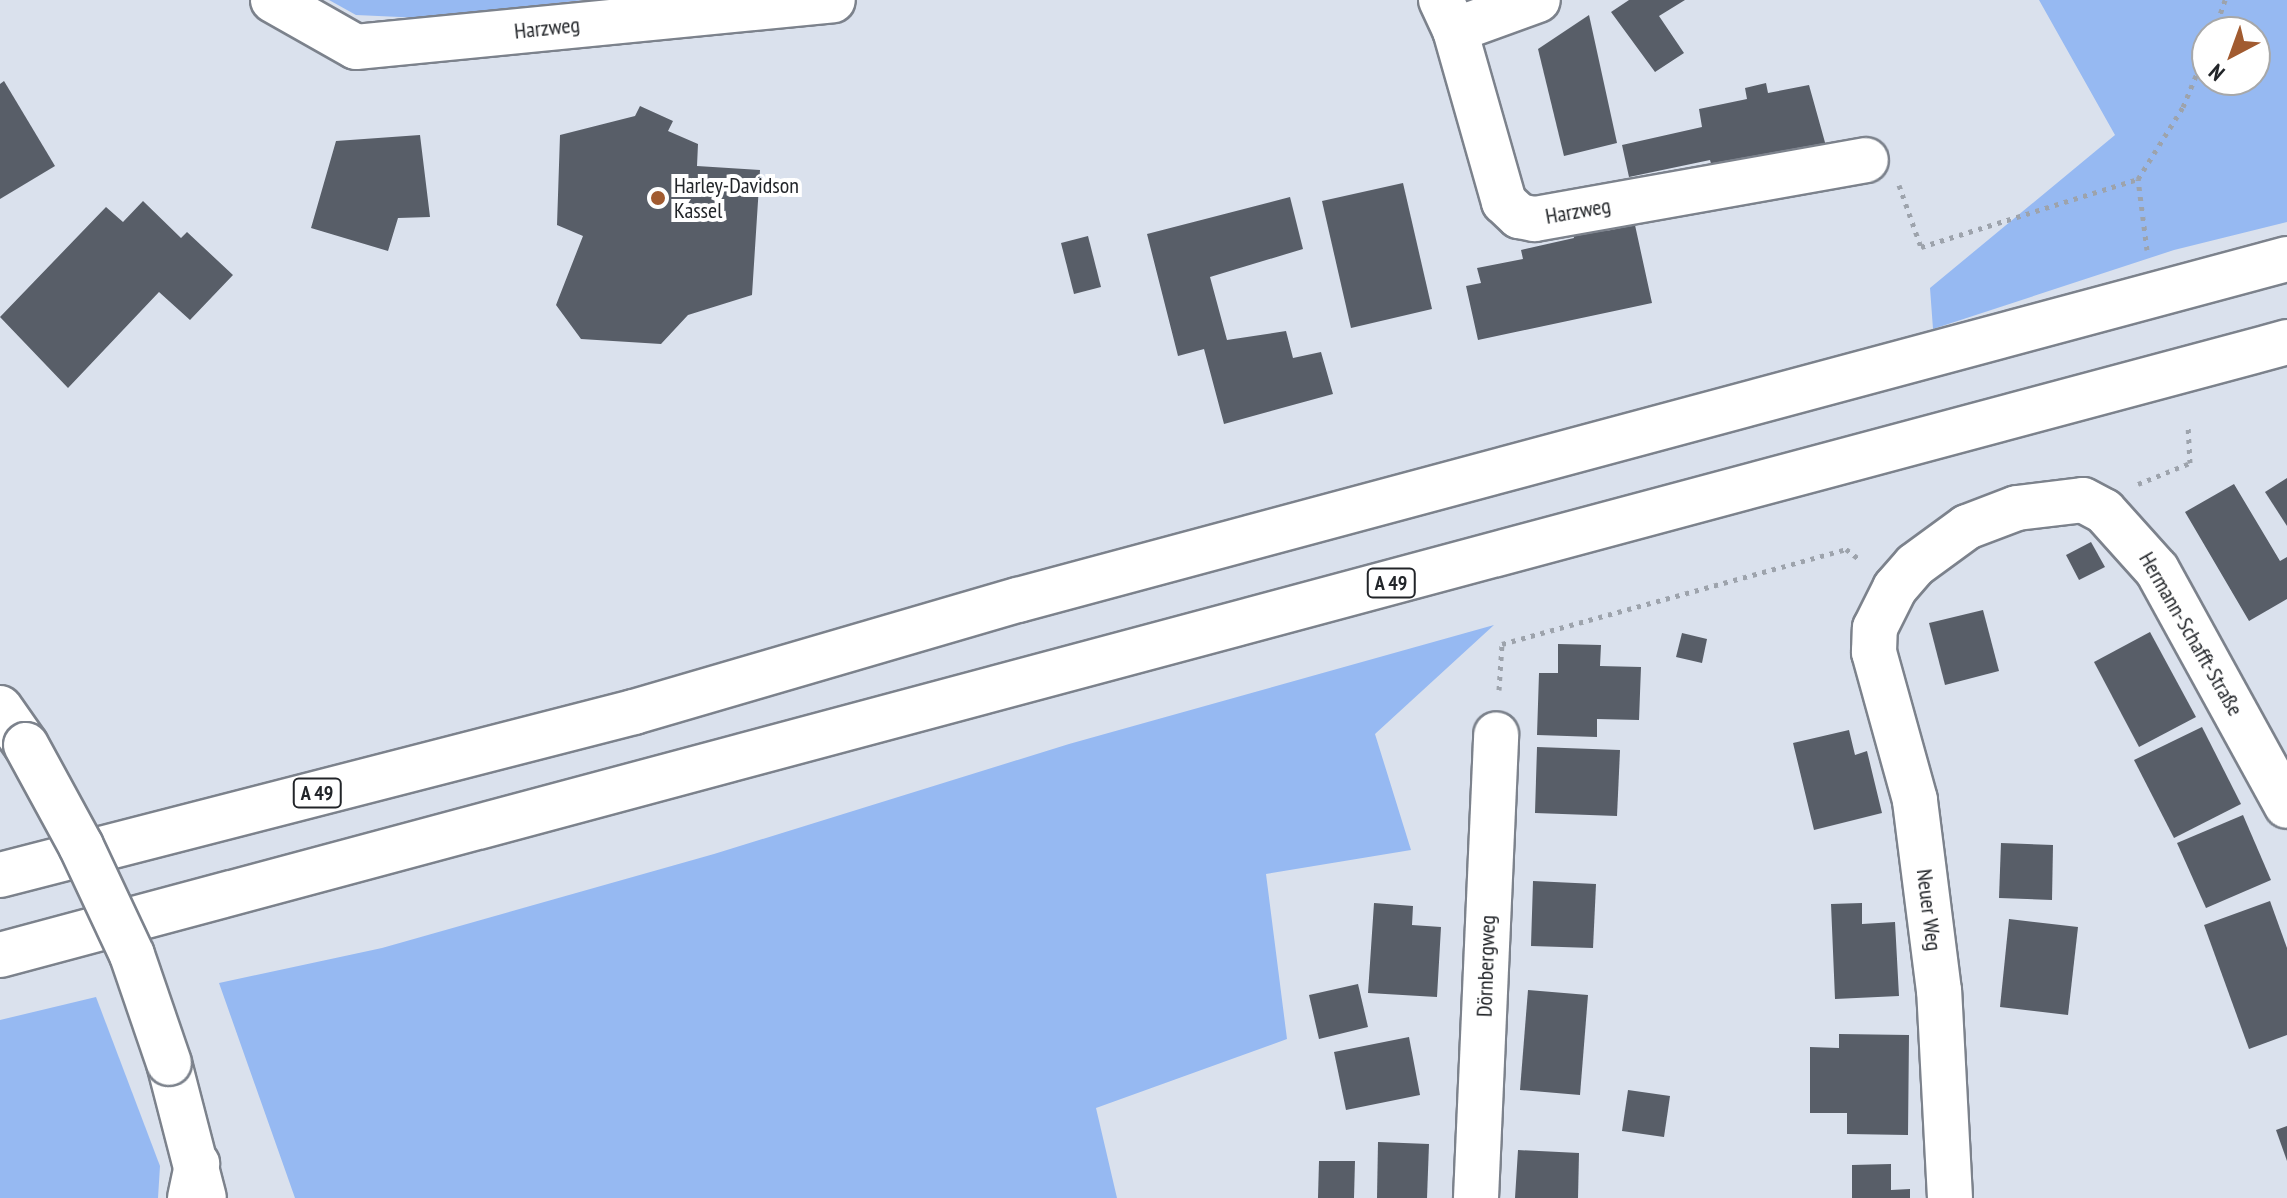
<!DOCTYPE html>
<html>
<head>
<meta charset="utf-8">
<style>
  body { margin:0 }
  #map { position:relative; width:2287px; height:1198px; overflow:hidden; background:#dae1ed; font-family:"PT Sans Narrow",sans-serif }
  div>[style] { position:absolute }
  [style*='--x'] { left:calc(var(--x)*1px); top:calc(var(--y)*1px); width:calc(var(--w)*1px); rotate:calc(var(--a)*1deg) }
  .green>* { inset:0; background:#96b9f2 }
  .building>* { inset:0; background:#585e68 }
  .path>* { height:5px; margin-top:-2.5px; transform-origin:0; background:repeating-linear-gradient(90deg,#9da3ac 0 4px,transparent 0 10px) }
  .roads { filter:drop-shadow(2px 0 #7c828c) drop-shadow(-2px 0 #7c828c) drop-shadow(0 2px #7c828c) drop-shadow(0 -2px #7c828c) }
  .street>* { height:44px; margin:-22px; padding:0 22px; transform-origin:22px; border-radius:22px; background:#fff }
  .secondary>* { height:44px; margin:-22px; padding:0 22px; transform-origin:22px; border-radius:22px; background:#fff }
  .highway>* { height:44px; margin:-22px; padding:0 22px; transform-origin:22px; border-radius:22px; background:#fff }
  .bridges { filter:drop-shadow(2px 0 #7c828c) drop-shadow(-2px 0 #7c828c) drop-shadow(0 2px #7c828c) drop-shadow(0 -2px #7c828c) }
  .secondary-bridge>* { height:44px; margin:-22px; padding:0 22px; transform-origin:22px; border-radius:22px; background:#fff }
  .dots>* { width:22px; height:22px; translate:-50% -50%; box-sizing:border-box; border:4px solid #fff; border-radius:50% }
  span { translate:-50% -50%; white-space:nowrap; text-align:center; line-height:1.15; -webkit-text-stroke:8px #fff; paint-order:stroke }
  .shield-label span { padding:2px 6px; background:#fff; border:2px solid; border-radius:6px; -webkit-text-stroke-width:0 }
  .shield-label { font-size:20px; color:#222529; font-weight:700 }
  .street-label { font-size:22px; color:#222529 }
  .poi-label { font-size:22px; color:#222529 }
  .left { translate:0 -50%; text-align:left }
  .north { position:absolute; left:2191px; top:16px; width:80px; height:80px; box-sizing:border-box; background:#fff; border:2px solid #a7a8a9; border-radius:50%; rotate:221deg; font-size:22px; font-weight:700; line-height:32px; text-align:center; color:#222529 }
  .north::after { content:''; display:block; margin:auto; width:28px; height:36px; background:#a15b30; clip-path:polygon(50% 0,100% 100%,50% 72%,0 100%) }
</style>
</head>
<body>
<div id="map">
  <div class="green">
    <i style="clip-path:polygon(329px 0,584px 0,422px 18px,356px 15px)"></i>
    <i style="clip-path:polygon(evenodd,2039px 0,2287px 0,2287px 222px,2174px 250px,1933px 329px,1930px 288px,2115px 135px,2039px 0,2207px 32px,2255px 32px,2255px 80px,2207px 80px,2207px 32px)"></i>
    <i style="clip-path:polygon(1494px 625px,1375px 734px,1411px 850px,1266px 874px,1287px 1039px,1096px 1108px,1117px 1198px,295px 1198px,219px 983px,382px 948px,714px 854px,1069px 744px)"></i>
    <i style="clip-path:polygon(96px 997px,160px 1166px,158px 1198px,0 1198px,0 1020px)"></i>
  </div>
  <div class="building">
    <i style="clip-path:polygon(1629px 0,1685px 0,1659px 16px,1684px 53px,1655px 72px,1611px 12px)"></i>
    <i style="clip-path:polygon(1589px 15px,1617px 143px,1564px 156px,1538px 49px)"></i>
    <i style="clip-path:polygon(4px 81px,55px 166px,0 199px,0 84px)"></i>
    <i style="clip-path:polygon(1766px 83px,1768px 93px,1809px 85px,1826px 146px,1713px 171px,1710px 160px,1629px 177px,1622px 145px,1702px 127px,1699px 109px,1747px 99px,1745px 88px)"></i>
    <i style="clip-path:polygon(640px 106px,673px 121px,668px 131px,698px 144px,697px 166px,760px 170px,752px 295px,688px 315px,661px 344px,581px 339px,556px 305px,583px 236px,557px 225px,560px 135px,635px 116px)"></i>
    <i style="clip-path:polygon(420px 135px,430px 217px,398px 218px,388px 251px,311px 228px,336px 141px)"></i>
    <i style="clip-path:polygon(1403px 183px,1432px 309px,1351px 328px,1322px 201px)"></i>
    <i style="clip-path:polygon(1290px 197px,1303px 249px,1210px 277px,1227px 340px,1286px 331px,1293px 358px,1321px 352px,1333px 394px,1224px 424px,1204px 349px,1178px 356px,1147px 234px)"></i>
    <i style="clip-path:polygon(143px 201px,181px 238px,187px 232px,233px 275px,190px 320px,159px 292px,68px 388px,0 317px,106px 207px,123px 222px)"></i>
    <i style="clip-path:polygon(1605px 220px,1606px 231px,1635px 225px,1652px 303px,1478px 340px,1466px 286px,1481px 283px,1477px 268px,1523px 259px,1521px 250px,1574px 238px,1572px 227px)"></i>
    <i style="clip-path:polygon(1088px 236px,1101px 287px,1074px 294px,1061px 243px)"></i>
    <i style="clip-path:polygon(2287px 478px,2287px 526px,2265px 492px)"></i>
    <i style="clip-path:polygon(2234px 484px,2280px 561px,2287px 557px,2287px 599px,2249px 621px,2185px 512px)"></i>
    <i style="clip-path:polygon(2091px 542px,2105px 567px,2079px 580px,2066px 555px)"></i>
    <i style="clip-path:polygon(1983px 610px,1999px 671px,1945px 685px,1929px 623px)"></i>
    <i style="clip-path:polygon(2150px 632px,2196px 717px,2139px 747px,2094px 662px)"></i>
    <i style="clip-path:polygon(1682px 633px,1707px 639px,1702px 663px,1676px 657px)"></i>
    <i style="clip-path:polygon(1558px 644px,1601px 645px,1600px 666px,1641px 667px,1639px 720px,1597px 719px,1597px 737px,1537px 735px,1539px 673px,1558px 673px)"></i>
    <i style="clip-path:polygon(2202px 727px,2241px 804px,2174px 838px,2134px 760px)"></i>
    <i style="clip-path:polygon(1849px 730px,1855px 755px,1867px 751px,1882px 813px,1814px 830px,1793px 743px)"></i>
    <i style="clip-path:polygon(1537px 747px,1620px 750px,1617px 816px,1535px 813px)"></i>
    <i style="clip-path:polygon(2243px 815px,2271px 880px,2206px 908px,2177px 843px)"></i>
    <i style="clip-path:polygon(2001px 843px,2053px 845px,2052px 900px,1999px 898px)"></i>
    <i style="clip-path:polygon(1533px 881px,1596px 884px,1593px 948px,1531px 946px)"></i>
    <i style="clip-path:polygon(2270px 901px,2287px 948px,2287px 1035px,2249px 1049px,2204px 925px)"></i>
    <i style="clip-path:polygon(1374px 903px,1413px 906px,1412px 925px,1441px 927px,1437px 997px,1368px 993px)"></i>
    <i style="clip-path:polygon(1862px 903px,1862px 924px,1895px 922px,1899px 996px,1835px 999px,1831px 904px)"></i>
    <i style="clip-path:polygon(2009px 919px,2078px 927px,2068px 1015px,2000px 1007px)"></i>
    <i style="clip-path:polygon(1358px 984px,1368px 1027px,1319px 1039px,1309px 995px)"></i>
    <i style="clip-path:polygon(1528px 990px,1588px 995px,1580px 1095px,1520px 1090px)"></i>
    <i style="clip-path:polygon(1839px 1034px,1909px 1035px,1908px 1135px,1847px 1134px,1847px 1113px,1810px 1113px,1810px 1047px,1839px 1048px)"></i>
    <i style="clip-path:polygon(1409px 1037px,1420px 1095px,1346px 1110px,1334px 1052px)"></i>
    <i style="clip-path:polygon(1628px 1090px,1670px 1096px,1664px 1137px,1622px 1131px)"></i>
    <i style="clip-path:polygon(2287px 1126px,2287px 1161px,2276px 1130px)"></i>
    <i style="clip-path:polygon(1378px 1142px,1429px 1144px,1427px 1198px,1377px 1198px)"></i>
    <i style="clip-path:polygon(1518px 1150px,1579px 1153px,1578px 1198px,1515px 1198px)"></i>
    <i style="clip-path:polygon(1319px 1161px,1355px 1161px,1354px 1198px,1318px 1198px)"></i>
    <i style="clip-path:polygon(1891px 1164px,1891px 1190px,1910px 1189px,1910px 1198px,1852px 1198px,1852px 1165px)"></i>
  </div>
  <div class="path">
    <i style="--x:2214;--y:32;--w:34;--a:-71"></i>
    <i style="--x:1899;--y:185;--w:66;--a:70.5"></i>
    <i style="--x:1921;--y:247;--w:227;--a:-17.4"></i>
    <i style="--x:2147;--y:250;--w:72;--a:-97.2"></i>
    <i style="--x:2138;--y:179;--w:85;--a:-58"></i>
    <i style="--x:2183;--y:107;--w:63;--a:-67.5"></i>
    <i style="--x:2138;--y:484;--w:56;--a:-22"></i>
    <i style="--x:2190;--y:463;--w:35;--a:-93"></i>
    <i style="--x:1499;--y:690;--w:46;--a:-86.3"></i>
    <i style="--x:1502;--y:644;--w:357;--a:-15.4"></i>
    <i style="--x:1846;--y:549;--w:18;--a:38"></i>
  </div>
  <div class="roads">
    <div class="street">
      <i style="--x:273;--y:0;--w:95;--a:29.5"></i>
      <i style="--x:356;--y:47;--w:479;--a:-5.6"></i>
      <i style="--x:1441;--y:0;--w:33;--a:65"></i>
      <i style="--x:1455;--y:30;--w:179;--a:74.1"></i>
      <i style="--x:1504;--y:202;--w:21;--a:43"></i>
      <i style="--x:1519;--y:216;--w:16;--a:11"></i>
      <i style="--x:1535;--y:219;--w:336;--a:-10.1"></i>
      <i style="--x:1455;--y:30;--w:88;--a:-19.9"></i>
      <i style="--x:1476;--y:1198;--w:464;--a:-87.5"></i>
      <i style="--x:1950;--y:1198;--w:207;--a:-93"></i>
      <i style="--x:1939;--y:991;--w:193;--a:-97.2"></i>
      <i style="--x:1915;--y:800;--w:154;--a:-105.5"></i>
      <i style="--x:1874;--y:652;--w:24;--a:-88"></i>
      <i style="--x:1875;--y:628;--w:45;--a:-63.4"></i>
      <i style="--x:1895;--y:588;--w:30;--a:-49"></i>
      <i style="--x:1915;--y:565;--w:64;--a:-36.2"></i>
      <i style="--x:1967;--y:527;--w:53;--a:-20.8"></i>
      <i style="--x:2017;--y:508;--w:66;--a:-6.9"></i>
      <i style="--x:2083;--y:500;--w:24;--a:28"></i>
      <i style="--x:2104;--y:511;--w:79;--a:48.1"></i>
      <i style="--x:2157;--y:570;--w:269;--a:61.2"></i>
    </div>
    <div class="secondary">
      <i style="--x:0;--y:708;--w:45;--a:54.9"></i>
      <i style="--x:169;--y:1063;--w:139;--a:75.5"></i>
    </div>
    <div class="highway">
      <i style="--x:0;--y:875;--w:655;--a:-14.42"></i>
      <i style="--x:634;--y:712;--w:400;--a:-16.3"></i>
      <i style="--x:1018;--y:600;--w:1314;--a:-15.04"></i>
      <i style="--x:0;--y:955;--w:2368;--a:-15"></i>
      <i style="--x:190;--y:1198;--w:35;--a:-78"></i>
    </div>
  </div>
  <div class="bridges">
    <div class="secondary-bridge">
      <i style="--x:26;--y:745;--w:115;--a:61.4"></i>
      <i style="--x:81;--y:846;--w:120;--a:64.9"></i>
      <i style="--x:132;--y:955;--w:114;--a:71.1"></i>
    </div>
  </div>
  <div class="dots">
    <i style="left:658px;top:198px;background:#a15b30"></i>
  </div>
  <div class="shield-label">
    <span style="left:1391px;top:583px">A 49</span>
    <span style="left:317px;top:793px">A 49</span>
  </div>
  <div class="street-label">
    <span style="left:547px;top:28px;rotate:-6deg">Harzweg</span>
    <span style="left:1578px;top:211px;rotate:-10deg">Harzweg</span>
    <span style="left:2191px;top:634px;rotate:60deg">Hermann-Schafft-Straße</span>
    <span style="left:1929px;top:910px;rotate:83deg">Neuer Weg</span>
    <span style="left:1486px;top:966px;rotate:-88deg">Dörnbergweg</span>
  </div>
  <div class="poi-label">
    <span class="left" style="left:674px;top:198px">Harley-Davidson<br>Kassel</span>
  </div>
  <div class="north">N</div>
</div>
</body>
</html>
